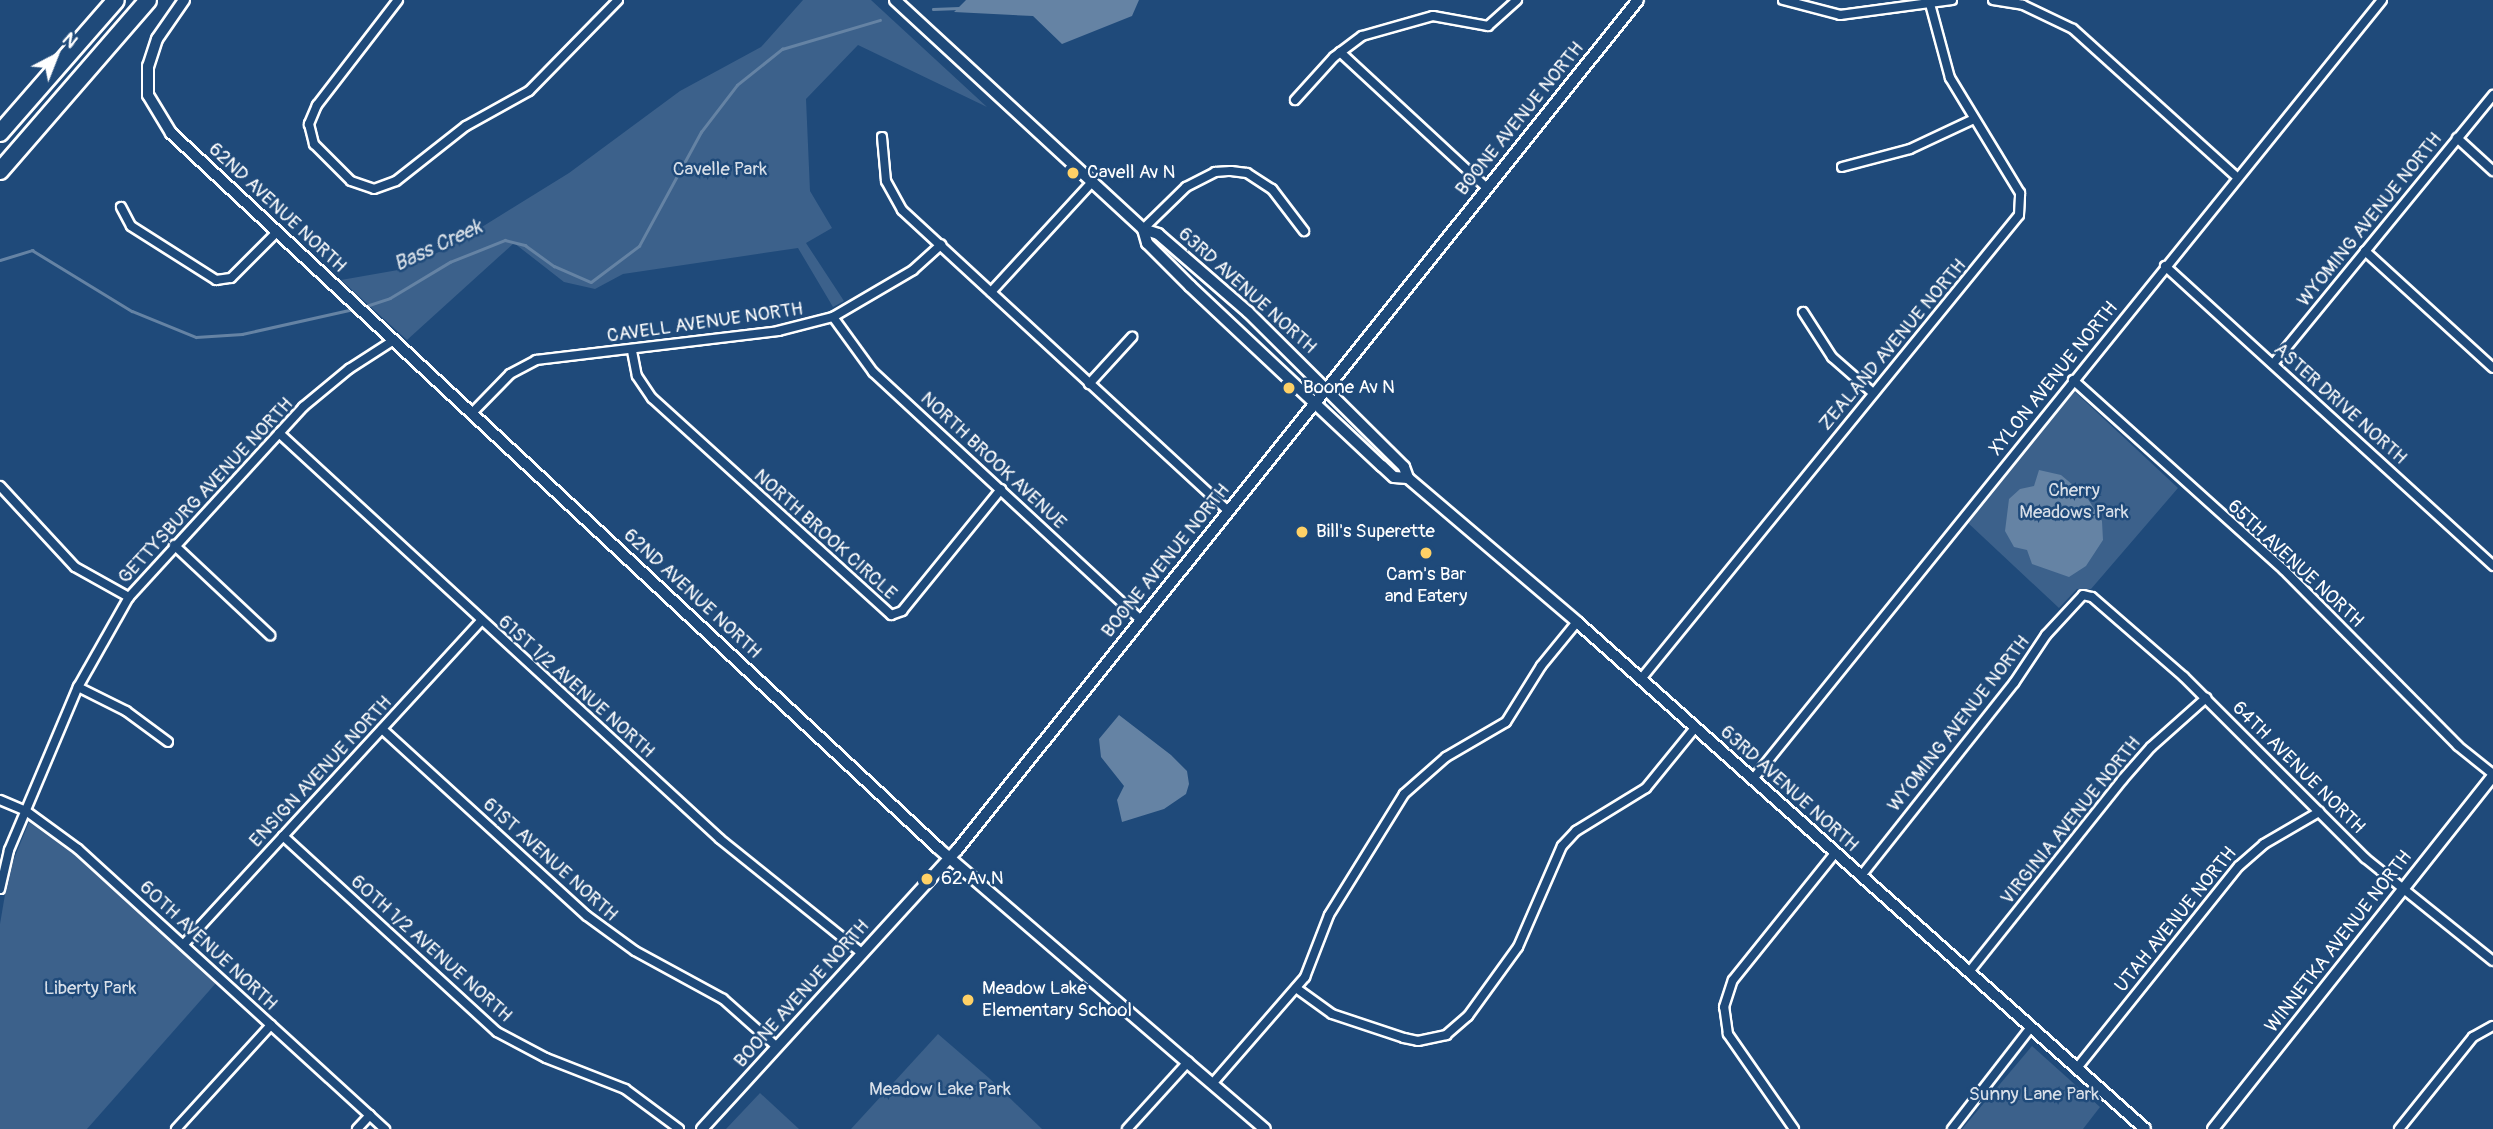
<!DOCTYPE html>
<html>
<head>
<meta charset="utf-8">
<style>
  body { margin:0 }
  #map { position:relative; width:2493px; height:1129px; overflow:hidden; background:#1f4a7a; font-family:Pangolin,sans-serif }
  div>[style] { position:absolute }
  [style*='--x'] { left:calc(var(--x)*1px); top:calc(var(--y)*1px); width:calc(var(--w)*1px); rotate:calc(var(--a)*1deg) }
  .green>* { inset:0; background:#3c618b }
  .water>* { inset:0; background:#6583a4 }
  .stream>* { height:2.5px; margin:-1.25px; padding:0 1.25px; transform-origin:1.25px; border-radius:1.25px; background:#6583a4 }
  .roads { filter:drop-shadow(2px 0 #fff) drop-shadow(-2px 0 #fff) drop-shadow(0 2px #fff) drop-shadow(0 -2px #fff) }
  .minor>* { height:8px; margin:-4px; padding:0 4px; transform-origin:4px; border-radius:4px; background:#1f4a7a }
  .tertiary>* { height:10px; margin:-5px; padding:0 5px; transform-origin:5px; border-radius:5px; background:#1f4a7a }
  .motorway>* { height:16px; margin:-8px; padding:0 8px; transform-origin:8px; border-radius:8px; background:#1f4a7a }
  .dots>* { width:19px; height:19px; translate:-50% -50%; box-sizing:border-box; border:4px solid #1f4a7a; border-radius:50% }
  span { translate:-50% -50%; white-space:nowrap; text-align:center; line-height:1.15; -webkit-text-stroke:5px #1f4a7a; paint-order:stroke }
  .street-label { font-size:19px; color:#fff }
  .park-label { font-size:19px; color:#d8dfe8 }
  .poi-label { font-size:19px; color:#fff }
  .left { translate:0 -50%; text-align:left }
  .water-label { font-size:21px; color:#d8e0e8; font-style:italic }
  .north { position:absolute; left:21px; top:21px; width:70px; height:70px; -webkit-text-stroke:5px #1f4a7a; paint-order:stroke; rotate:42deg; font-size:19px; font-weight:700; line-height:28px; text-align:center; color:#fff }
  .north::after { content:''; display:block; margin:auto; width:24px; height:32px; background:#fff; clip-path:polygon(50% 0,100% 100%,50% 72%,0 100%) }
</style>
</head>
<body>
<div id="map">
  <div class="green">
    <i style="clip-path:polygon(803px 0,871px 0,987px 107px,858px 45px,806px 99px,810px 191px,832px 228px,806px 243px,844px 301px,833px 307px,798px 248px,623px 274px,595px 289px,564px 282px,514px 243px,407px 340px,341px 280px,398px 270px,448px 248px,569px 173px,680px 91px,761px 47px)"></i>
    <i style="clip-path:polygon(2073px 390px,2178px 488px,2091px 589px,2077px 589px,2059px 608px,1967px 522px)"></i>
    <i style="clip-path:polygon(29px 822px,82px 860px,216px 983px,87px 1129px,0 1129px,0 924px,9px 871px)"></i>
    <i style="clip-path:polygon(938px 1034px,989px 1078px,1042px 1129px,851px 1129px)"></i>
    <i style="clip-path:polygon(2032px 1046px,2100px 1107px,2083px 1129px,1962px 1129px)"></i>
    <i style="clip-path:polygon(760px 1093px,799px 1129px,726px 1129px)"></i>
  </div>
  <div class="water">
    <i style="clip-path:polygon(966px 0,1139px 0,1132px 16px,1062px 44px,1033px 16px,954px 12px)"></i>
    <i style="clip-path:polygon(2039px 470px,2061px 475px,2086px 496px,2102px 521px,2103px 540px,2086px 566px,2069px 577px,2032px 564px,2027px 550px,2014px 547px,2005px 531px,2009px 499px,2020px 489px,2034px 486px)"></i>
    <i style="clip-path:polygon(1119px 715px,1171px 755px,1187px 771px,1189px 784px,1186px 794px,1164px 809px,1122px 822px,1117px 800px,1124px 786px,1101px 757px,1099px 739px)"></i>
  </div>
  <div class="stream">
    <i style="--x:933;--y:9;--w:26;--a:-2"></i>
    <i style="--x:0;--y:260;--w:34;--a:-17"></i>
    <i style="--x:32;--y:250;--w:117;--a:31.4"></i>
    <i style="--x:132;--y:311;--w:69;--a:22.1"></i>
    <i style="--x:196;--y:337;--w:46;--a:-3.7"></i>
    <i style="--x:242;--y:334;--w:115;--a:-12.6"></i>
    <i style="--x:363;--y:307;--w:28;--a:-18"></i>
    <i style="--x:390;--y:298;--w:70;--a:-31"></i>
    <i style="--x:450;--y:262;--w:59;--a:-21.8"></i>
    <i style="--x:505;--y:240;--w:21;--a:14"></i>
    <i style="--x:525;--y:245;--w:36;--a:36"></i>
    <i style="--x:554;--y:266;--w:40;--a:23.4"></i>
    <i style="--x:591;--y:282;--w:60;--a:-36.9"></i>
    <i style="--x:639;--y:246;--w:130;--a:-61.5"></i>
    <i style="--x:701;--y:132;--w:59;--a:-52.5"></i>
    <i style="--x:737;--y:85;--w:58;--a:-38.7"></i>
    <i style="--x:782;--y:49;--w:102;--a:-16.5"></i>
  </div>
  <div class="roads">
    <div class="minor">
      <i style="--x:398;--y:0;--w:133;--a:127.6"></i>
      <i style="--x:317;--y:105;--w:21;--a:113"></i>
      <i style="--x:309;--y:124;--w:21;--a:76"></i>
      <i style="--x:314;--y:144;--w:52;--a:45"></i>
      <i style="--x:351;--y:181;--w:24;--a:19"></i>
      <i style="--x:374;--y:189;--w:23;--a:-20"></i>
      <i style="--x:396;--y:181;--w:89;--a:-38.2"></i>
      <i style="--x:466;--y:126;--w:72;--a:-29.1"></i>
      <i style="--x:529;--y:91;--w:127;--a:-45.6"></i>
      <i style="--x:1783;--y:0;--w:59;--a:14.7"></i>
      <i style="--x:1840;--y:15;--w:113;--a:-7.6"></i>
      <i style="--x:1993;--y:0;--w:30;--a:9"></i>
      <i style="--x:2023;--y:5;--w:55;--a:25.6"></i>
      <i style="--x:2073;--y:29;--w:221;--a:42.1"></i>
      <i style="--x:1340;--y:52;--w:200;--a:42.8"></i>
      <i style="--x:1295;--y:100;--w:58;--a:-47.8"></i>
      <i style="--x:1334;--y:57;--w:35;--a:-37"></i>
      <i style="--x:1362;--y:36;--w:74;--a:-15.7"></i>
      <i style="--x:1433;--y:16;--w:56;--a:10.3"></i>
      <i style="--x:1488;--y:26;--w:39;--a:-42"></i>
      <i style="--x:882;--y:137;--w:44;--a:84.8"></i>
      <i style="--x:886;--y:181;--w:33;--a:61"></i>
      <i style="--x:902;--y:210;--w:444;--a:42.7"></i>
      <i style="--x:2457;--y:138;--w:49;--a:42.5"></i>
      <i style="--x:1842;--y:167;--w:70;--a:-14.8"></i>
      <i style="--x:1910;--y:149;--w:71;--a:-25.1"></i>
      <i style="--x:121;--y:207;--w:21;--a:62"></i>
      <i style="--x:131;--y:226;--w:101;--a:32.4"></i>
      <i style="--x:216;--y:280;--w:15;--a:-8"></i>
      <i style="--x:231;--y:278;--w:65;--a:-45"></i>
      <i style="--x:1143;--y:229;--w:60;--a:-44.3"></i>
      <i style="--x:1186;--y:187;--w:33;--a:-27"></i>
      <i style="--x:1215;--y:172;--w:16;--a:-4"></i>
      <i style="--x:1231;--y:171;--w:16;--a:7"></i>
      <i style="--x:1247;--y:173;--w:30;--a:33"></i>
      <i style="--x:1272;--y:189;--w:53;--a:52.7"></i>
      <i style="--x:2365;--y:251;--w:173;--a:42.4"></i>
      <i style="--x:2165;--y:266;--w:445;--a:42.4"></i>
      <i style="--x:991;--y:292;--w:149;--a:-47.4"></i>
      <i style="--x:1803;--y:312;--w:54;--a:57.2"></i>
      <i style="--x:1832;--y:357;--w:55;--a:41.3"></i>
      <i style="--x:833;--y:317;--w:68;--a:54"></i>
      <i style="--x:873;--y:372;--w:365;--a:42.8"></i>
      <i style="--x:632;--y:351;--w:25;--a:79"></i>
      <i style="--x:637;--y:376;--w:27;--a:56"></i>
      <i style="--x:652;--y:398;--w:323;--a:42.2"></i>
      <i style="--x:891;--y:615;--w:12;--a:-20"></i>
      <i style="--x:902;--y:611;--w:157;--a:-50.9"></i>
      <i style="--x:2273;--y:364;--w:348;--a:-50.7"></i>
      <i style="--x:2073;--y:380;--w:284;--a:42"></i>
      <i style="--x:2284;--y:570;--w:247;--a:45.3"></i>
      <i style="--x:2458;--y:746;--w:45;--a:38.7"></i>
      <i style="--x:1089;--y:384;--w:64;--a:-47.5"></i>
      <i style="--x:472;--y:413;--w:54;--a:-45.7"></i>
      <i style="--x:510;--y:374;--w:30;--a:-28"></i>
      <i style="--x:536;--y:360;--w:244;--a:-6.8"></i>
      <i style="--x:778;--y:331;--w:57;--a:-14.3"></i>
      <i style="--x:833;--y:317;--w:93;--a:-30.4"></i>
      <i style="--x:913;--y:270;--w:38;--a:-42"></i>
      <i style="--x:279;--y:433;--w:599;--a:42.63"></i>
      <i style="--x:720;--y:839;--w:182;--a:38.8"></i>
      <i style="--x:0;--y:486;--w:110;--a:47.2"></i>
      <i style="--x:75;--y:567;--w:62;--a:29.1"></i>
      <i style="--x:174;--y:545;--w:132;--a:43.2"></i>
      <i style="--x:1641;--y:679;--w:598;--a:-50.83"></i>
      <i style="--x:2019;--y:215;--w:22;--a:-87"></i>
      <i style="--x:2020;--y:193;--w:135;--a:-121.3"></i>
      <i style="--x:1950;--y:78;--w:81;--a:-105.1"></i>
      <i style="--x:78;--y:687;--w:54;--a:26.6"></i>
      <i style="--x:126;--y:711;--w:52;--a:36.4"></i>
      <i style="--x:382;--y:729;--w:277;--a:42.4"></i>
      <i style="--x:587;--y:916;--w:59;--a:36.1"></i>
      <i style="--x:635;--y:951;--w:100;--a:28.6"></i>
      <i style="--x:723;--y:999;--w:72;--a:41.6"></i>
      <i style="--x:1753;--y:779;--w:1001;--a:-51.08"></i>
      <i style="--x:0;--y:800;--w:28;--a:23"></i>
      <i style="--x:26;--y:811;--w:64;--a:36.2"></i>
      <i style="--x:78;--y:849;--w:416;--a:42.4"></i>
      <i style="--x:283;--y:836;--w:290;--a:42.5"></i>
      <i style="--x:497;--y:1032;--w:55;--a:28"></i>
      <i style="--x:546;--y:1058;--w:85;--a:21.4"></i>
      <i style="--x:625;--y:1089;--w:67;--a:36.5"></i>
      <i style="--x:1861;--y:876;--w:246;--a:-51.6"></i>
      <i style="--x:2014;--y:683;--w:58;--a:-56.3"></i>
      <i style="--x:2046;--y:635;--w:54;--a:-47.2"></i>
      <i style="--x:2083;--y:595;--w:9;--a:13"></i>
      <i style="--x:2092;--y:597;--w:122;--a:41"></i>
      <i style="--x:2184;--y:677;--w:256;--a:45"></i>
      <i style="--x:2365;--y:858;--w:164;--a:38.8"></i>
      <i style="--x:0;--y:889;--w:40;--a:-77"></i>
      <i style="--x:9;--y:850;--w:177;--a:-67.1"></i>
      <i style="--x:78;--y:687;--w:103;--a:-60.5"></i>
      <i style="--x:129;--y:597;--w:258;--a:-47.5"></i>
      <i style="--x:303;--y:407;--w:60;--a:-39.6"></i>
      <i style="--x:349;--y:369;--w:54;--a:-32.8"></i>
      <i style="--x:184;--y:944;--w:437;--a:-47.4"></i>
      <i style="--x:1969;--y:972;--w:246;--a:-51.4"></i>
      <i style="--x:2122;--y:780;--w:44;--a:-48.7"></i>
      <i style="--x:2151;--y:747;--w:74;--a:-41.7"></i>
      <i style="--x:1296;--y:988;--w:44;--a:35.8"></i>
      <i style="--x:1332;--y:1014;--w:76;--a:18.4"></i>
      <i style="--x:1404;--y:1038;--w:14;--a:12"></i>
      <i style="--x:1418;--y:1041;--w:29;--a:-12"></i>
      <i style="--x:1446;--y:1035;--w:29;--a:-41"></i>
      <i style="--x:1468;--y:1016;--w:85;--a:-54.1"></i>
      <i style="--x:1518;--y:947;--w:110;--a:-66.5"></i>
      <i style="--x:1562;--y:846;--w:21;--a:-47"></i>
      <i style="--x:1576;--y:831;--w:82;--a:-31.6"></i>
      <i style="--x:1646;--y:788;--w:77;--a:-50.8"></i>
      <i style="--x:2077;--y:1068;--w:259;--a:-51.3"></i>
      <i style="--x:2239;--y:866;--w:33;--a:-41"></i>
      <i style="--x:2264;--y:844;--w:64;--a:-30.2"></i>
      <i style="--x:1212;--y:1084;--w:142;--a:-49"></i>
      <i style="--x:1305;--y:977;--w:66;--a:-68.8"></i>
      <i style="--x:1329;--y:915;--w:142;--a:-58.2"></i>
      <i style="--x:1404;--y:794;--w:56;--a:-41.4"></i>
      <i style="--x:1446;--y:757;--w:69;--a:-30.3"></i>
      <i style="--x:1506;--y:722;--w:66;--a:-58"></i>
      <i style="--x:1541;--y:666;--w:57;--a:-50.7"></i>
      <i style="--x:176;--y:1129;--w:141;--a:-47.6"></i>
      <i style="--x:357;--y:1129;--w:19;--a:-47"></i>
      <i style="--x:1127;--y:1129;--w:91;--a:-47.7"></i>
      <i style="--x:1794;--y:1129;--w:116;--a:-124.8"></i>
      <i style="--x:1728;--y:1034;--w:27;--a:-98"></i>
      <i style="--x:1724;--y:1007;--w:28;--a:-72"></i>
      <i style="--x:1733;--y:980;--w:163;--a:-51.2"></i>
      <i style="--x:1952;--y:1129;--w:129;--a:-52.2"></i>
      <i style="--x:2399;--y:1129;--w:118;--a:-51.2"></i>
      <i style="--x:2473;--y:1037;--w:23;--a:-29"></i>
    </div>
    <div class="tertiary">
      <i style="--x:184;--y:0;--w:47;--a:124.7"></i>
      <i style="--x:157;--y:39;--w:28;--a:108"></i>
      <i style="--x:148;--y:66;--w:29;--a:90"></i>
      <i style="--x:148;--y:95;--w:44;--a:58.8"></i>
      <i style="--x:171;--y:133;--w:1049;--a:42.99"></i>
      <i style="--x:938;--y:848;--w:431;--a:40.7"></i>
      <i style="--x:895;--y:0;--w:338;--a:42.7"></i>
      <i style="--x:1143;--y:229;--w:16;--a:18"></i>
      <i style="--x:1158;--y:234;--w:119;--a:40.9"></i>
      <i style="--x:1248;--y:312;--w:220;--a:44.8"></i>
      <i style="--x:1404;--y:467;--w:12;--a:70"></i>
      <i style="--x:1408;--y:478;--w:222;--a:40.4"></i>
      <i style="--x:1577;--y:622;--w:761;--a:41.75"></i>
      <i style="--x:1143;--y:229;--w:15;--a:74"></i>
      <i style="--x:1147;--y:243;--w:61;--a:45"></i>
      <i style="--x:1190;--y:286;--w:263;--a:43.2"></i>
      <i style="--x:1382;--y:466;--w:16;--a:43"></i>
      <i style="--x:1394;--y:477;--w:14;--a:4"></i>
      <i style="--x:702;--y:1129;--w:378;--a:-47.6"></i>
      <i style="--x:957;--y:850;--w:1089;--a:-51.3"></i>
      <i style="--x:2213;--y:1129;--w:451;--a:-51.6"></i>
    </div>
    <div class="motorway">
      <i style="--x:0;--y:133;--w:176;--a:-48.9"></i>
      <i style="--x:0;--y:171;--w:226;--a:-49.1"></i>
    </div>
  </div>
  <div class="dots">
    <i style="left:1073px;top:173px;background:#ffd166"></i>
    <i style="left:1289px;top:388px;background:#ffd166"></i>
    <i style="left:1302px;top:532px;background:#ffd166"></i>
    <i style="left:1426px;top:553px;background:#ffd166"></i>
    <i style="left:927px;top:879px;background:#ffd166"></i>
    <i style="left:968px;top:1000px;background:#ffd166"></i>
  </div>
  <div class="street-label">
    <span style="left:1520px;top:119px;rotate:-51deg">BOONE AVENUE NORTH</span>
    <span style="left:277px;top:208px;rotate:43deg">62ND AVENUE NORTH</span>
    <span style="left:2370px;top:220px;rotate:-51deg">WYOMING AVENUE NORTH</span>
    <span style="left:1247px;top:291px;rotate:42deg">63RD AVENUE NORTH</span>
    <span style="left:705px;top:323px;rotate:-8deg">CAVELL AVENUE NORTH</span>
    <span style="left:1893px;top:345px;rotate:-50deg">ZEALAND AVENUE NORTH</span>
    <span style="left:2054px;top:379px;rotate:-51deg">XYLON AVENUE NORTH</span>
    <span style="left:2340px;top:404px;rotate:42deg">ASTER DRIVE NORTH</span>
    <span style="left:993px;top:461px;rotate:43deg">NORTH BROOK AVENUE</span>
    <span style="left:206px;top:491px;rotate:-47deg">GETTYSBURG AVENUE NORTH</span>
    <span style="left:825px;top:535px;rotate:42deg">NORTH BROOK CIRCLE</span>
    <span style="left:1166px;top:561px;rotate:-51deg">BOONE AVENUE NORTH</span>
    <span style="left:2295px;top:564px;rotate:43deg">65TH AVENUE NORTH</span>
    <span style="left:692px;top:594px;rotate:43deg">62ND AVENUE NORTH</span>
    <span style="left:576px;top:687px;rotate:42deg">61ST 1/2 AVENUE NORTH</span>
    <span style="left:1959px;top:724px;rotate:-52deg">WYOMING AVENUE NORTH</span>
    <span style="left:2298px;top:768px;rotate:45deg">64TH AVENUE NORTH</span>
    <span style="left:321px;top:772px;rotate:-47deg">ENSIGN AVENUE NORTH</span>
    <span style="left:1789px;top:789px;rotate:42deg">63RD AVENUE NORTH</span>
    <span style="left:2071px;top:821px;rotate:-51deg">VIRGINIA AVENUE NORTH</span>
    <span style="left:550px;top:860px;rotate:42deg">61ST AVENUE NORTH</span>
    <span style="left:2176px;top:920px;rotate:-51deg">UTAH AVENUE NORTH</span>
    <span style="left:2339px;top:942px;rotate:-52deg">WINNETKA AVENUE NORTH</span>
    <span style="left:208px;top:946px;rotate:43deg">60TH AVENUE NORTH</span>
    <span style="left:431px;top:949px;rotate:42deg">60TH 1/2 AVENUE NORTH</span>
    <span style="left:802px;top:994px;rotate:-48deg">BOONE AVENUE NORTH</span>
  </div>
  <div class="park-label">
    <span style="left:720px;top:170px">Cavelle Park</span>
    <span style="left:2074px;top:502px">Cherry<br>Meadows Park</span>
    <span style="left:90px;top:989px">Liberty Park</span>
    <span style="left:940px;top:1090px">Meadow Lake Park</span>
    <span style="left:2034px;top:1095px">Sunny Lane Park</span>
  </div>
  <div class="poi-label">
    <span class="left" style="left:1087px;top:173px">Cavell Av N</span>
    <span class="left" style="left:1303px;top:388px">Boone Av N</span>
    <span class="left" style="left:1316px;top:532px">Bill's Superette</span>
    <span style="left:1426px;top:586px">Cam's Bar<br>and Eatery</span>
    <span class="left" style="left:941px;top:879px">62 Av N</span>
    <span class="left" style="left:982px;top:1000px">Meadow Lake<br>Elementary School</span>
  </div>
  <div class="water-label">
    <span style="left:438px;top:246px;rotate:-25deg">Bass Creek</span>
  </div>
  <div class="north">N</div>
</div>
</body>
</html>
